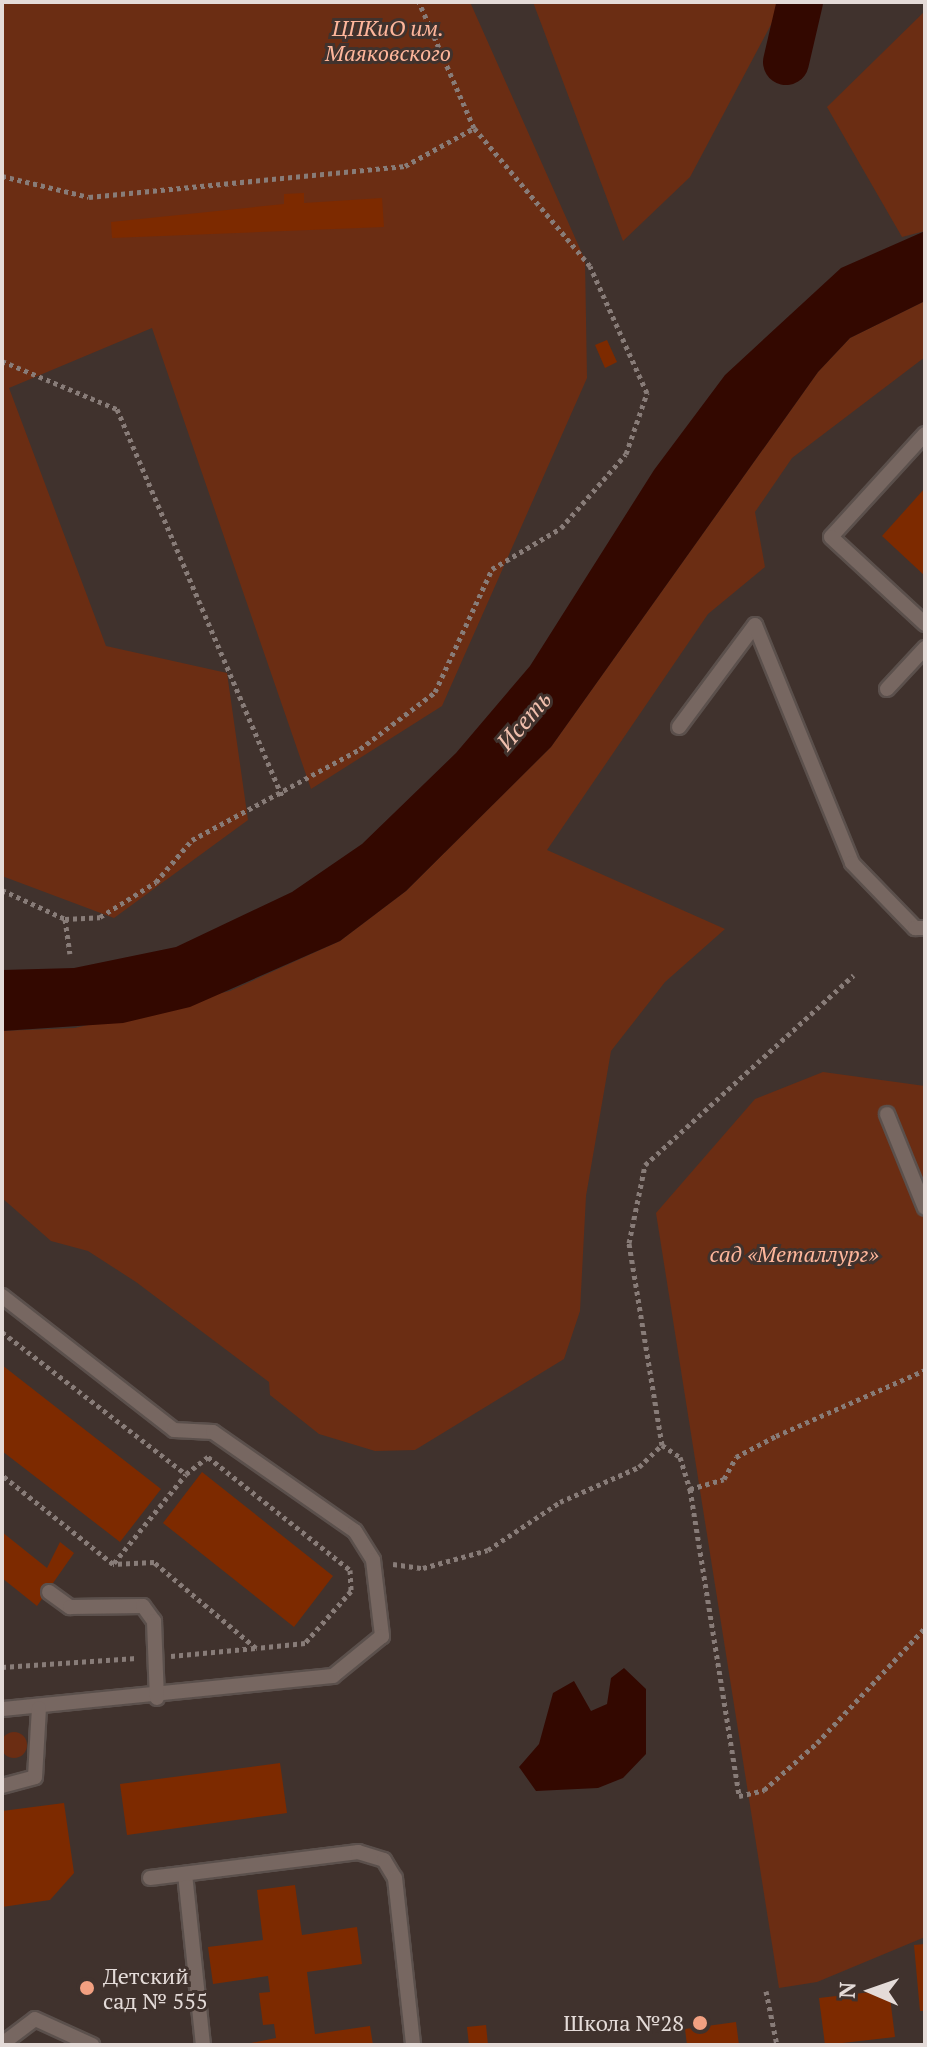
<!DOCTYPE html>
<html>
<head>
<meta charset="utf-8">
<style>
  body { margin:0 }
  #map { position:relative; width:927px; height:2047px; overflow:hidden; background:#40322d; font-family:"PT Serif",serif }
  div>[style] { position:absolute }
  [style*='--x'] { left:calc(var(--x)*1px); top:calc(var(--y)*1px); width:calc(var(--w)*1px); rotate:calc(var(--a)*1deg) }
  .green>* { inset:0; background:#6b2d13 }
  .round { border-radius:50% }
  .water>* { inset:0; background:#330800 }
  .river>* { height:46px; margin:-23px; padding:0 23px; transform-origin:23px; border-radius:23px; background:#330800 }
  .building>* { inset:0; background:#7d2a00 }
  .path>* { height:5px; margin-top:-2.5px; transform-origin:0; background:repeating-linear-gradient(90deg,#887c78 0 4px,transparent 0 8px) }
  .roads { filter:drop-shadow(2px 0 #5b504c) drop-shadow(-2px 0 #5b504c) drop-shadow(0 2px #5b504c) drop-shadow(0 -2px #5b504c) }
  .service>* { height:14px; margin:-7px; padding:0 7px; transform-origin:7px; border-radius:7px; background:#776761 }
  .dots>* { width:22px; height:22px; translate:-50% -50%; box-sizing:border-box; border:4px solid #40322d; border-radius:50% }
  span { translate:-50% -50%; white-space:nowrap; text-align:center; line-height:1.15; -webkit-text-stroke:6px #40322d; paint-order:stroke }
  .park-label { font-size:22px; color:#feb69b; font-style:italic }
  .poi-label { font-size:22px; color:#e4dbd8 }
  .left { translate:0 -50%; text-align:left }
  .right { translate:-100% -50%; text-align:right }
  .water-label { font-size:24px; color:#f0bfad; font-style:italic }
  .frame { position:absolute; inset:0; border:4px solid #e4dbd8; pointer-events:none }
  .north { position:absolute; left:831px; top:1951px; width:80px; height:80px; -webkit-text-stroke:6px #40322d; paint-order:stroke; rotate:272deg; font-size:22px; font-weight:700; line-height:32px; text-align:center; color:#e4dbd8 }
  .north::after { content:''; display:block; margin:auto; width:28px; height:36px; background:#e4dbd8; clip-path:polygon(50% 0,100% 100%,50% 72%,0 100%) }
</style>
</head>
<body>
<div id="map">
  <div class="green">
    <i style="clip-path:polygon(2px 2px,470px 2px,585px 260px,587px 378px,442px 706px,311px 789px,152px 328px,9px 388px,106px 646px,227px 673px,248px 820px,114px 918px,2px 876px)"></i>
    <i style="clip-path:polygon(533px 2px,783px 2px,690px 177px,623px 241px)"></i>
    <i style="clip-path:polygon(925px 11px,925px 231px,902px 237px,827px 107px)"></i>
    <i style="clip-path:polygon(925px 301px,925px 357px,792px 458px,755px 512px,765px 567px,708px 614px,547px 850px,725px 929px,665px 982px,611px 1051px,586px 1196px,580px 1311px,564px 1359px,415px 1450px,375px 1451px,319px 1434px,270px 1395px,269px 1382px,136px 1282px,88px 1251px,51px 1241px,2px 1198px,2px 1031px,75px 1028px,230px 991px,340px 941px,406px 891px,551px 747px,818px 372px,850px 338px)"></i>
    <i style="clip-path:polygon(823px 1072px,925px 1086px,925px 1937px,817px 1982px,779px 1988px,656px 1213px,755px 1099px)"></i>
    <i class="round" style="left:1px;top:1732px;width:26px;height:26px"></i>
  </div>
  <div class="water">
    <i style="clip-path:polygon(925px 231px,925px 301px,850px 338px,818px 372px,551px 747px,406px 891px,340px 941px,190px 1007px,123px 1023px,2px 1031px,2px 970px,74px 968px,176px 947px,292px 892px,362px 844px,456px 753px,530px 666px,654px 470px,725px 375px,841px 268px)"></i>
    <i style="clip-path:polygon(624px 1668px,646px 1689px,646px 1754px,623px 1778px,598px 1788px,536px 1791px,519px 1767px,539px 1744px,553px 1693px,574px 1681px,591px 1711px,607px 1704px,611px 1678px)"></i>
  </div>
  <div class="river">
    <i style="--x:786;--y:62;--w:62;--a:-76.9"></i>
  </div>
  <div class="building">
    <i style="clip-path:polygon(304px 193px,304px 203px,382px 198px,384px 227px,112px 238px,111px 222px,284px 204px,284px 194px)"></i>
    <i style="clip-path:polygon(607px 340px,617px 362px,605px 368px,595px 345px)"></i>
    <i style="clip-path:polygon(925px 488px,925px 576px,882px 536px)"></i>
    <i style="clip-path:polygon(2px 1365px,161px 1489px,120px 1542px,2px 1451px)"></i>
    <i style="clip-path:polygon(202px 1472px,333px 1576px,294px 1627px,163px 1523px)"></i>
    <i style="clip-path:polygon(2px 1532px,47px 1568px,60px 1542px,74px 1553px,37px 1606px,2px 1578px)"></i>
    <i style="clip-path:polygon(280px 1763px,287px 1813px,127px 1835px,120px 1784px)"></i>
    <i style="clip-path:polygon(64px 1803px,74px 1873px,50px 1900px,2px 1907px,2px 1811px)"></i>
    <i style="clip-path:polygon(295px 1885px,302px 1935px,357px 1927px,362px 1964px,307px 1972px,315px 2034px,370px 2026px,373px 2045px,241px 2045px,276px 2038px,274px 2024px,263px 2025px,259px 1993px,270px 1992px,268px 1976px,213px 1984px,208px 1947px,263px 1940px,257px 1890px)"></i>
    <i style="clip-path:polygon(925px 1944px,925px 2011px,920px 2011px,914px 1945px)"></i>
    <i style="clip-path:polygon(889px 1990px,895px 2037px,825px 2045px,819px 1998px)"></i>
    <i style="clip-path:polygon(736px 2022px,739px 2045px,687px 2045px,685px 2029px)"></i>
    <i style="clip-path:polygon(486px 2025px,488px 2045px,469px 2045px,467px 2027px)"></i>
  </div>
  <div class="path">
    <i style="--x:2;--y:176;--w:89;--a:13.6"></i>
    <i style="--x:89;--y:197;--w:318;--a:-5.6"></i>
    <i style="--x:405;--y:166;--w:79;--a:-28.8"></i>
    <i style="--x:2;--y:361;--w:125;--a:22.7"></i>
    <i style="--x:117;--y:409;--w:421;--a:66.9"></i>
    <i style="--x:2;--y:890;--w:69;--a:24.7"></i>
    <i style="--x:65;--y:919;--w:35;--a:-3"></i>
    <i style="--x:100;--y:917;--w:66;--a:-32"></i>
    <i style="--x:156;--y:882;--w:55;--a:-49.4"></i>
    <i style="--x:192;--y:840;--w:191;--a:-28.4"></i>
    <i style="--x:360;--y:749;--w:94;--a:-37.2"></i>
    <i style="--x:435;--y:692;--w:136;--a:-65.1"></i>
    <i style="--x:492;--y:569;--w:80;--a:-30.7"></i>
    <i style="--x:561;--y:528;--w:98;--a:-48.7"></i>
    <i style="--x:626;--y:454;--w:65;--a:-71"></i>
    <i style="--x:647;--y:393;--w:139;--a:-114.2"></i>
    <i style="--x:590;--y:266;--w:180;--a:-130"></i>
    <i style="--x:474;--y:128;--w:137;--a:-113.6"></i>
    <i style="--x:65;--y:919;--w:35;--a:82"></i>
    <i style="--x:2;--y:1332;--w:232;--a:37.7"></i>
    <i style="--x:186;--y:1474;--w:28;--a:-38"></i>
    <i style="--x:208;--y:1457;--w:181;--a:38.5"></i>
    <i style="--x:350;--y:1570;--w:21;--a:87"></i>
    <i style="--x:351;--y:1591;--w:69;--a:131.5"></i>
    <i style="--x:305;--y:1643;--w:49;--a:174.2"></i>
    <i style="--x:256;--y:1648;--w:133;--a:-139.9"></i>
    <i style="--x:154;--y:1562;--w:41;--a:177.2"></i>
    <i style="--x:113;--y:1564;--w:142;--a:-141.3"></i>
    <i style="--x:662;--y:1445;--w:22;--a:34"></i>
    <i style="--x:680;--y:1457;--w:34;--a:73"></i>
    <i style="--x:690;--y:1489;--w:311;--a:80.9"></i>
    <i style="--x:739;--y:1796;--w:26;--a:-13"></i>
    <i style="--x:764;--y:1790;--w:71;--a:-41.6"></i>
    <i style="--x:817;--y:1743;--w:158;--a:-46.8"></i>
    <i style="--x:690;--y:1489;--w:35;--a:-16"></i>
    <i style="--x:724;--y:1479;--w:25;--a:-61"></i>
    <i style="--x:736;--y:1457;--w:45;--a:-27.7"></i>
    <i style="--x:776;--y:1436;--w:163;--a:-23.9"></i>
    <i style="--x:114;--y:1563;--w:114;--a:-51"></i>
    <i style="--x:393;--y:1564;--w:30;--a:8"></i>
    <i style="--x:423;--y:1568;--w:67;--a:-15.5"></i>
    <i style="--x:488;--y:1550;--w:87;--a:-33.7"></i>
    <i style="--x:560;--y:1502;--w:86;--a:-23.9"></i>
    <i style="--x:639;--y:1467;--w:32;--a:-44"></i>
    <i style="--x:662;--y:1445;--w:205;--a:-99.3"></i>
    <i style="--x:629;--y:1243;--w:80;--a:-78.4"></i>
    <i style="--x:645;--y:1165;--w:282;--a:-42.3"></i>
    <i style="--x:171;--y:1656;--w:85;--a:-5.4"></i>
    <i style="--x:2;--y:1667;--w:135;--a:-3.8"></i>
    <i style="--x:766;--y:1991;--w:55;--a:78.5"></i>
  </div>
  <div class="roads">
    <div class="service">
      <i style="--x:925;--y:434;--w:139;--a:132.4"></i>
      <i style="--x:831;--y:537;--w:128;--a:42.8"></i>
      <i style="--x:887;--y:689;--w:56;--a:-47.2"></i>
      <i style="--x:679;--y:727;--w:127;--a:-53.3"></i>
      <i style="--x:755;--y:625;--w:257;--a:67.8"></i>
      <i style="--x:852;--y:863;--w:91;--a:45.9"></i>
      <i style="--x:915;--y:928;--w:10;--a:0"></i>
      <i style="--x:887;--y:1114;--w:101;--a:68"></i>
      <i style="--x:2;--y:1296;--w:218;--a:37.9"></i>
      <i style="--x:174;--y:1430;--w:39;--a:3"></i>
      <i style="--x:213;--y:1432;--w:173;--a:34.9"></i>
      <i style="--x:355;--y:1531;--w:34;--a:58"></i>
      <i style="--x:373;--y:1560;--w:77;--a:83.2"></i>
      <i style="--x:382;--y:1636;--w:63;--a:140.8"></i>
      <i style="--x:333;--y:1676;--w:333;--a:174.3"></i>
      <i style="--x:49;--y:1592;--w:26;--a:36"></i>
      <i style="--x:70;--y:1607;--w:73;--a:-0.8"></i>
      <i style="--x:143;--y:1606;--w:19;--a:54"></i>
      <i style="--x:154;--y:1621;--w:77;--a:87.8"></i>
      <i style="--x:2;--y:1786;--w:34;--a:-15"></i>
      <i style="--x:35;--y:1777;--w:69;--a:-86.7"></i>
      <i style="--x:185;--y:1874;--w:172;--a:84"></i>
      <i style="--x:150;--y:1878;--w:210;--a:-7.1"></i>
      <i style="--x:358;--y:1852;--w:27;--a:17"></i>
      <i style="--x:384;--y:1860;--w:21;--a:59"></i>
      <i style="--x:395;--y:1878;--w:168;--a:83.8"></i>
      <i style="--x:2;--y:2044;--w:41;--a:-37.1"></i>
      <i style="--x:35;--y:2019;--w:63;--a:24.5"></i>
    </div>
  </div>
  <div class="dots">
    <i style="left:87px;top:1988px;background:#f2a081"></i>
    <i style="left:700px;top:2023px;background:#f2a081"></i>
  </div>
  <div class="park-label">
    <span style="left:388px;top:40px">ЦПКиО им.<br>Маяковского</span>
    <span style="left:794px;top:1254px">сад «Металлург»</span>
  </div>
  <div class="poi-label">
    <span class="left" style="left:103px;top:1988px">Детский<br>сад № 555</span>
    <span class="right" style="left:684px;top:2023px">Школа №28</span>
  </div>
  <div class="water-label">
    <span style="left:524px;top:721px;rotate:-49deg">Исеть</span>
  </div>
  <div class="frame"></div>
  <div class="north">N</div>
</div>
</body>
</html>
